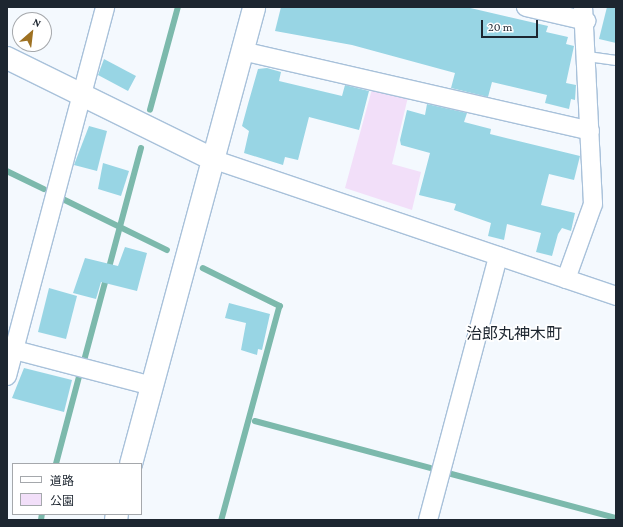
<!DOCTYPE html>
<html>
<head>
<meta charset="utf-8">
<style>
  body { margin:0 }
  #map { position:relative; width:623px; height:527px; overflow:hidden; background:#f4f9fe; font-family:"Crimson Pro","Noto Sans JP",serif }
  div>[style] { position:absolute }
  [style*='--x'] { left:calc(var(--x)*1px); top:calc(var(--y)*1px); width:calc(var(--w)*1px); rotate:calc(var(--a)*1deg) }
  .green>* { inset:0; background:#f2dff9 }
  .stream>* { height:5.5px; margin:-2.75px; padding:0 2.75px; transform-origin:2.75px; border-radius:2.75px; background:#7cb9ac }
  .building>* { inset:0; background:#98d5e4 }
  .roads { filter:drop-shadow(1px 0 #a8c1da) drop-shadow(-1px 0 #a8c1da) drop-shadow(0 1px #a8c1da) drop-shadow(0 -1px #a8c1da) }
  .service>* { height:9px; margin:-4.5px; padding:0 4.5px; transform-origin:4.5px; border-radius:4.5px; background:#fff }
  .minor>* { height:18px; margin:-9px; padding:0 9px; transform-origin:9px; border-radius:9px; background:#fff }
  .tertiary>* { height:22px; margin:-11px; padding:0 11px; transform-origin:11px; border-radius:11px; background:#fff }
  span { translate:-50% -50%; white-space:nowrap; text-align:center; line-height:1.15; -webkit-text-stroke:3.5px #fff; paint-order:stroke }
  .quarter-label { font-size:16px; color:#1d2630 }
  .frame { position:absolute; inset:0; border:8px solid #1d2630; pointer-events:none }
  .legend { position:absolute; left:12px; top:463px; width:130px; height:52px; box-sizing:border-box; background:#fff; border:1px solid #a5a8ac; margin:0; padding:5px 7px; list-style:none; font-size:12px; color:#1d2630 }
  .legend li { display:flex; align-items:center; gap:8px; height:20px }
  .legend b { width:20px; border:1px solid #a5a8ac }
  .north { position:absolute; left:12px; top:12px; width:40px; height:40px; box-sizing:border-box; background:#fff; border:1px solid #a5a8ac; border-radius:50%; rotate:28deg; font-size:11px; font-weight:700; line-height:16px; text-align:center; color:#1d2630 }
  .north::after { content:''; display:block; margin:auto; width:14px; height:18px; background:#9e7122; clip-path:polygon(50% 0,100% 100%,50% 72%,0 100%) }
  .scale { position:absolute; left:481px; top:20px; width:57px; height:18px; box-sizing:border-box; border:2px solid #1d2630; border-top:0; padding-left:5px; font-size:12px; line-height:14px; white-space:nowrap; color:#1d2630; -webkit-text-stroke:3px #fff; paint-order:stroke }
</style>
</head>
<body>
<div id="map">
  <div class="green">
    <i style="clip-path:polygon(372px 89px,408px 97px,392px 164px,421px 172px,412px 210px,345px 188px)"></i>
  </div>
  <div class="stream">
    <i style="--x:150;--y:110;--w:107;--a:-74.8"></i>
    <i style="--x:7;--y:171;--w:41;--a:25.9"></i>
    <i style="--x:61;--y:198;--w:118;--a:26.1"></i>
    <i style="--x:203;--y:268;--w:86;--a:26.3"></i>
    <i style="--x:280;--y:306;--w:222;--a:105.2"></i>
    <i style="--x:84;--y:361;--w:220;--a:-75"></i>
    <i style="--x:255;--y:421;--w:181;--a:15"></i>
    <i style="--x:56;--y:464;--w:90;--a:-75.2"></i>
    <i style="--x:448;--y:473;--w:174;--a:15"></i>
    <i style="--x:41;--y:520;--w:6;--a:-81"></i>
  </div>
  <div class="building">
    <i style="clip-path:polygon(281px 7px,466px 7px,548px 26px,546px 32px,568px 37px,566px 44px,574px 46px,566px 83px,576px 85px,575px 100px,571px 99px,569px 109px,545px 103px,547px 95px,492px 82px,488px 97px,451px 88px,455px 73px,352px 45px,275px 31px)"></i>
    <i style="clip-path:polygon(607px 7px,616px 7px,616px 43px,599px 39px)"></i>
    <i style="clip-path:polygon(104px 59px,136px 76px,128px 91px,98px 75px)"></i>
    <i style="clip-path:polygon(267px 68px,281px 72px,279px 81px,342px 96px,345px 85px,369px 91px,359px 130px,309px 117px,298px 160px,285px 157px,283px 165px,244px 153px,249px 131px,242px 126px,248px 104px,258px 69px)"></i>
    <i style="clip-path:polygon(427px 104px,467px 113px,464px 122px,491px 129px,490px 134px,580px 156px,574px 180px,549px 174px,541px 205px,575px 213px,571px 231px,562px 228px,558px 234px,552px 256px,536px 252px,541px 233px,507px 224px,504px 240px,488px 236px,491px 223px,454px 210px,456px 204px,419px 195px,430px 153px,401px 145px,400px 140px,407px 110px,425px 115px)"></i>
    <i style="clip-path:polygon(89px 126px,107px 131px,97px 171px,74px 165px)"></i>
    <i style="clip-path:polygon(103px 163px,129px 171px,121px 196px,98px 189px)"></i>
    <i style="clip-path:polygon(125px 247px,147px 253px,137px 291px,101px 282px,96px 299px,73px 293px,85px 258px,118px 266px)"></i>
    <i style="clip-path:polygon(49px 288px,77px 296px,66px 339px,38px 332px)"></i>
    <i style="clip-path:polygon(229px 303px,270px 314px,262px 350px,258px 349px,257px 355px,241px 350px,246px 323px,225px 318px)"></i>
    <i style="clip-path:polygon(24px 368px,72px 380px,64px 412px,12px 398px)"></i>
  </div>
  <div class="roads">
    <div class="service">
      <i style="--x:587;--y:56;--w:29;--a:8"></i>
    </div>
    <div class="minor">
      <i style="--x:526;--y:7;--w:62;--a:13.1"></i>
      <i style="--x:242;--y:51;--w:357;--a:12.9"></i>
      <i style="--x:212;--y:159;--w:427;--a:18.7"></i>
      <i style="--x:566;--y:279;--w:80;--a:-70.2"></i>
      <i style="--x:593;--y:204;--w:197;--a:-92.9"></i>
      <i style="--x:7;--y:348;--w:150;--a:14.7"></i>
      <i style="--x:7;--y:376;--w:382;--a:-75.1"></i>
      <i style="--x:428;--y:520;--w:273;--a:-75.1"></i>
    </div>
    <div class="tertiary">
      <i style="--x:7;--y:58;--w:229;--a:26.2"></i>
      <i style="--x:131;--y:464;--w:473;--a:-74.9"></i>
      <i style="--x:116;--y:520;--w:6;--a:-81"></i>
    </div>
  </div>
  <div class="quarter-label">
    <span style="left:514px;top:334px">治郎丸神木町</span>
  </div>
  <div class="frame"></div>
  <ul class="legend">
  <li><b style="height:5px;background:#fff"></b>道路</li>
  <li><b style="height:11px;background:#f2dff9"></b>公園</li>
  </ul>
  <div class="north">N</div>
  <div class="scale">20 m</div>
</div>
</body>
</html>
